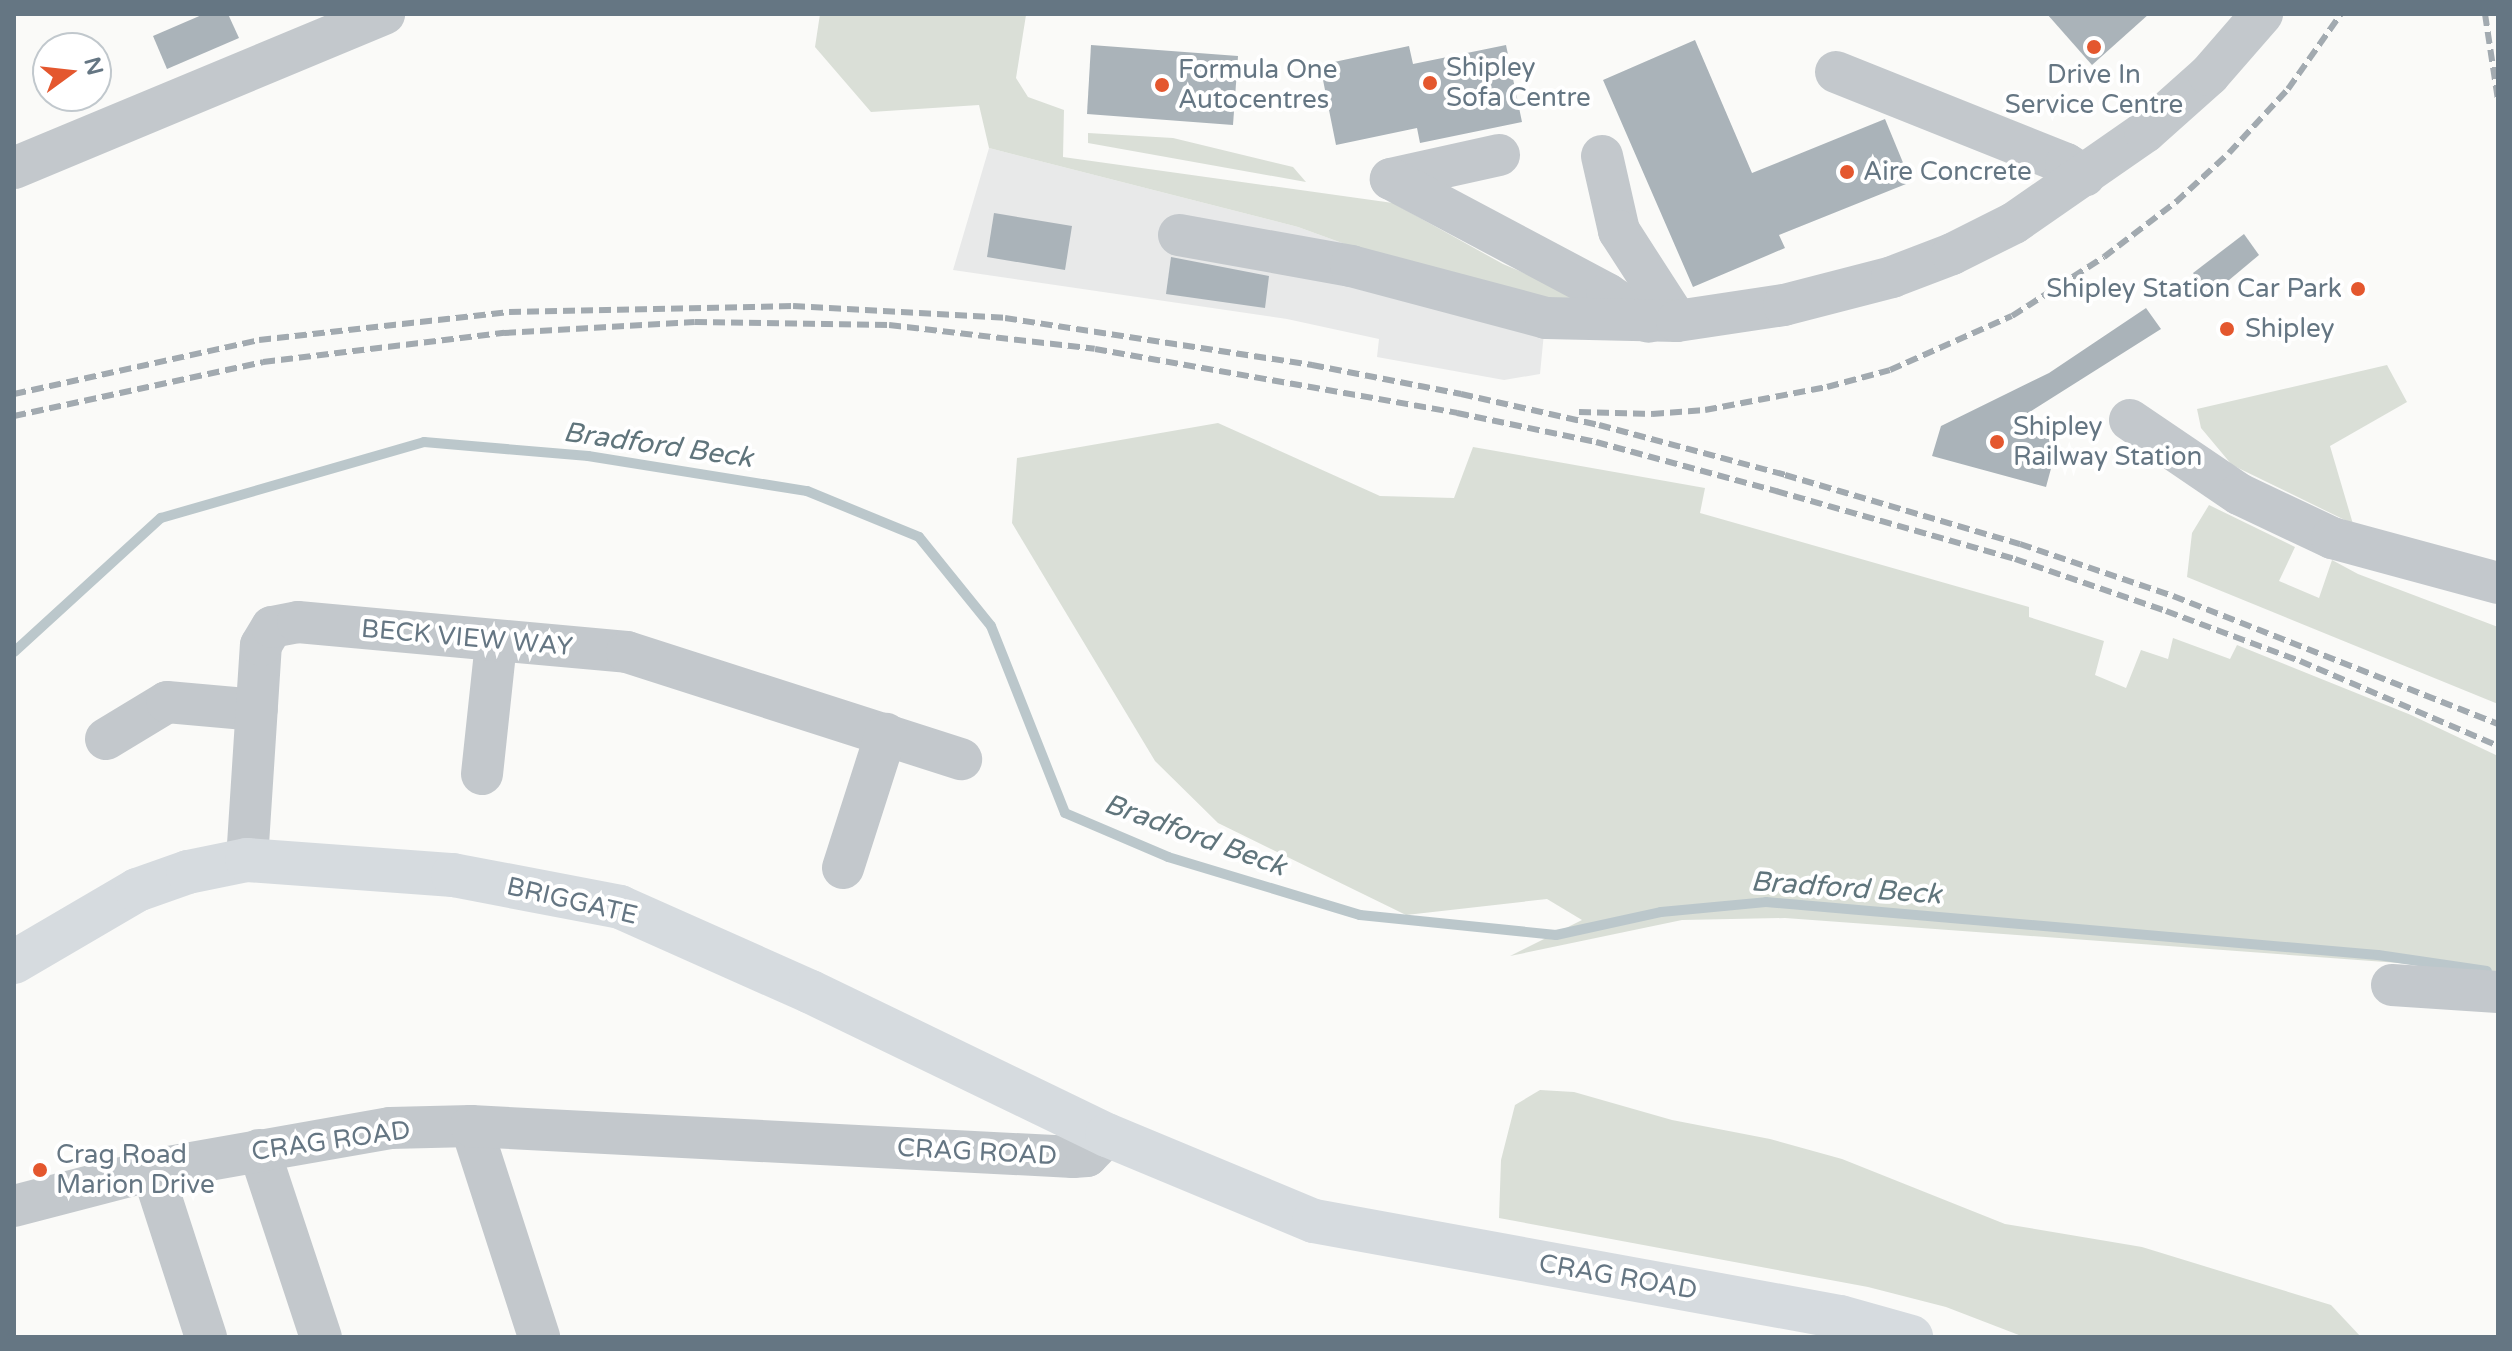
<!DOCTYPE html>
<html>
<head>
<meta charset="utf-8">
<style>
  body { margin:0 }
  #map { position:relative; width:2512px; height:1351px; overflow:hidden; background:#fafaf8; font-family:"Varela Round",sans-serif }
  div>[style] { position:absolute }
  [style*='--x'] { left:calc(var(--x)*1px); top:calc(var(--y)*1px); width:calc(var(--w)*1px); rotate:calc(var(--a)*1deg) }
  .built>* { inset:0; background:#e8e9e9 }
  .green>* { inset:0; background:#dadfd7 }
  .stream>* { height:10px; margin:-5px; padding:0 5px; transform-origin:5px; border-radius:5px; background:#bbc7cb }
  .building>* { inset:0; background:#aab3b9 }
  .minor>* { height:42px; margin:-21px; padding:0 21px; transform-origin:21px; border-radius:21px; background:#c3c8cc }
  .major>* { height:44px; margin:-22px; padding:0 22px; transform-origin:22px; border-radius:22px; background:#d6dbdf }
  .rail>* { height:6px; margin-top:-3px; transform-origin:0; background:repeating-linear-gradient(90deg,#a2aab0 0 12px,transparent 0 18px) }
  .dots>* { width:22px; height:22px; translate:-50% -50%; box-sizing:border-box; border:4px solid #fff; border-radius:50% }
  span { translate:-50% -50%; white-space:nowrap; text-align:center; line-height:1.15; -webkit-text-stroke:8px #fff; paint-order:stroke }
  .poi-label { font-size:26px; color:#657683 }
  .left { translate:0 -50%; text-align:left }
  .right { translate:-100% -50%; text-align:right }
  .street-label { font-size:26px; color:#657683 }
  .water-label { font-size:28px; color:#60757c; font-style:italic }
  .frame { position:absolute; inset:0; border:16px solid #657683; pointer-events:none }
  .north { position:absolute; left:32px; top:32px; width:80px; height:80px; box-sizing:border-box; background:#fff; border:2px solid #c1c8cd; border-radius:50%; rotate:75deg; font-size:22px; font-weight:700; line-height:32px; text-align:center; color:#657683 }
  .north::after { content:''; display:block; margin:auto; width:28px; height:36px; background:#e4572e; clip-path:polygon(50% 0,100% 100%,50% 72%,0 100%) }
</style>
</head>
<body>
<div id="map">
  <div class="built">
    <i style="clip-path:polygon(989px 148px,1298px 227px,1422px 272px,1547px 302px,1540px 374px,1504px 380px,1377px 357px,1379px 339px,1287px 319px,953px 270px)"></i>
  </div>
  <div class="green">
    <i style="clip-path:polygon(820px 14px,1026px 15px,1016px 78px,1028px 97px,1064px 110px,1063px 157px,1393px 203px,1503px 264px,1598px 304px,1547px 302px,1422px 272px,1298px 227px,989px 148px,979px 105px,871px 112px,815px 47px)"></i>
    <i style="clip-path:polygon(1088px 133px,1173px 138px,1293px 167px,1306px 182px,1088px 143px)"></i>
    <i style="clip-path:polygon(2387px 365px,2407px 402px,2330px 446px,2353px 524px,2232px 465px,2201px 428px,2197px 409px)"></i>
    <i style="clip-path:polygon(1218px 423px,1380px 496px,1454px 498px,1473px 447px,1705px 488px,1700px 513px,2029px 607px,2029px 617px,2104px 641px,2095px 675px,2126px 688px,2141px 650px,2168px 659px,2173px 638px,2230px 659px,2237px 645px,2411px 715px,2498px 756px,2498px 976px,2399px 963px,1785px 918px,1682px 920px,1510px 956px,1582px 920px,1547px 899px,1406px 915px,1218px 823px,1155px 761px,1012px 523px,1017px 458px)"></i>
    <i style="clip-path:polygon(2209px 505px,2295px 547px,2279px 581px,2319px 598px,2332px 560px,2358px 574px,2498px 627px,2498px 704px,2187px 577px,2192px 533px)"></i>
    <i style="clip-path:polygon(1540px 1090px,1574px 1092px,1672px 1120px,1770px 1139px,1842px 1159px,2005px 1224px,2142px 1247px,2331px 1305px,2361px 1337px,2024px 1337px,1946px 1307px,1868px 1287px,1499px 1218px,1501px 1160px,1515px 1105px)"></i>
  </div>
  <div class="stream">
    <i style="--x:14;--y:652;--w:199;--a:-42.4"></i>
    <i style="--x:161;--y:518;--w:274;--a:-16.1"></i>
    <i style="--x:424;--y:442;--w:165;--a:4.9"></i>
    <i style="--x:588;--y:456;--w:222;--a:9.1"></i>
    <i style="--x:807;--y:491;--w:121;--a:22.3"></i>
    <i style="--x:919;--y:537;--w:114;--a:51"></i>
    <i style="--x:991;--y:626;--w:201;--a:68.4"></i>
    <i style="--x:1065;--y:813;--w:112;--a:23.1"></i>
    <i style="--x:1168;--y:857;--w:201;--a:16.8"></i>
    <i style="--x:1360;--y:915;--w:197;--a:5.8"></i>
    <i style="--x:1556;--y:935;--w:107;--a:-12.4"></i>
    <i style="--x:1661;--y:912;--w:105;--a:-5.4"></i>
    <i style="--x:1766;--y:902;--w:614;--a:4.95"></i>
    <i style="--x:2378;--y:955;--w:110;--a:8.4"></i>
  </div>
  <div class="building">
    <i style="clip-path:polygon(204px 14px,228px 14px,239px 38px,167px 69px,153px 36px)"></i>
    <i style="clip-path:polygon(2047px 14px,2149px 14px,2092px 65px)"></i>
    <i style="clip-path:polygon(1695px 40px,1752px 173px,1885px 119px,1911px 182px,1779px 235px,1785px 248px,1693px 287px,1603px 80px)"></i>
    <i style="clip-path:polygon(1091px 45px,1238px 56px,1233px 125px,1087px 114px)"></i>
    <i style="clip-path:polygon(1506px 45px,1522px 122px,1420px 143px,1417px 128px,1336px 145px,1320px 65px,1409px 46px,1413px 64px)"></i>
    <i style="clip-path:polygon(994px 213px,1072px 226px,1065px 270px,987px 257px)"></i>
    <i style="clip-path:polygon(2244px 234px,2259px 255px,2210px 296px,2193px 273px)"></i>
    <i style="clip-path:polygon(1171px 257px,1269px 276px,1265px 308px,1166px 294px)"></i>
    <i style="clip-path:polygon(2146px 308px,2161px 329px,2017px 420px,2062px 428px,2046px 487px,1932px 456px,1941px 426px,2049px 373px)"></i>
  </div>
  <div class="minor">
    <i style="--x:1836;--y:72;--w:248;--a:21.8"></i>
    <i style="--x:2066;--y:164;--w:22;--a:32"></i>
    <i style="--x:1499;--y:155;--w:111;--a:167.5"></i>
    <i style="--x:1391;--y:179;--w:245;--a:28"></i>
    <i style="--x:1607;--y:294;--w:50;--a:33.7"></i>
    <i style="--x:1602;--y:156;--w:77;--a:77.2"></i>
    <i style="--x:1619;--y:231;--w:107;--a:57.2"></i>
    <i style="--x:14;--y:168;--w:401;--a:-22.6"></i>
    <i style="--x:1179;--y:235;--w:175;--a:10.2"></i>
    <i style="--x:1351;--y:266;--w:202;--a:14.9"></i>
    <i style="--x:1546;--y:318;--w:131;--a:1.3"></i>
    <i style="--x:1677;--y:321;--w:108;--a:-8.5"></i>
    <i style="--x:1784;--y:305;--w:112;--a:-14.5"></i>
    <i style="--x:1892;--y:277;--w:64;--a:-21"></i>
    <i style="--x:1952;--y:254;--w:69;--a:-26.6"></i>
    <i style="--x:2014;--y:223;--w:160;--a:-34.8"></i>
    <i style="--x:2145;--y:132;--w:86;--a:-41.7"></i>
    <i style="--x:2209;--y:75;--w:81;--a:-49"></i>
    <i style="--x:2130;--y:420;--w:132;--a:34.2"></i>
    <i style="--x:2239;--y:494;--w:103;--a:25.3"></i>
    <i style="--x:2332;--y:538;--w:172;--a:15.2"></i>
    <i style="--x:106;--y:739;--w:71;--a:-31.2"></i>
    <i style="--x:167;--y:702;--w:90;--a:5.1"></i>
    <i style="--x:482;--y:774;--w:133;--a:-83.9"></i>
    <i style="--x:247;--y:860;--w:215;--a:-86.3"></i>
    <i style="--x:261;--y:645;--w:21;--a:-59"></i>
    <i style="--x:272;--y:627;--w:26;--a:-11"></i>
    <i style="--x:298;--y:622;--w:330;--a:5.2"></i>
    <i style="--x:627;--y:652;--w:351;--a:17.8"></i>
    <i style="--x:843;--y:868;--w:141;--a:-72.2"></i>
    <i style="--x:2392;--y:985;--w:106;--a:3.8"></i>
    <i style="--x:471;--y:1126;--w:222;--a:72.1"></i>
    <i style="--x:259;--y:1150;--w:197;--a:71.7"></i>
    <i style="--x:152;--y:1170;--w:176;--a:72.1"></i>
    <i style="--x:14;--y:1206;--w:143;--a:-14.6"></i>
    <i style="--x:152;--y:1170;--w:242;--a:-10"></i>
    <i style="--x:390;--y:1128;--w:81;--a:-1.4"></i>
    <i style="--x:471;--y:1126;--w:603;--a:2.95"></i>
    <i style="--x:1073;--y:1157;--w:14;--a:-4"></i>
    <i style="--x:1087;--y:1156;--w:29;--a:-46"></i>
  </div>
  <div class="major">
    <i style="--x:14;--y:962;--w:143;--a:-30.3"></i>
    <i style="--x:137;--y:890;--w:54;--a:-19.4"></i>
    <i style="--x:188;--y:872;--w:60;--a:-11.5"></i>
    <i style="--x:247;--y:860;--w:207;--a:4.2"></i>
    <i style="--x:453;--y:875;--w:170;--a:10.8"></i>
    <i style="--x:620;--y:907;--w:209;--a:24"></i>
    <i style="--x:811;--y:992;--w:329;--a:25.8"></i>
    <i style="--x:1107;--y:1135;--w:224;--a:22.6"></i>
    <i style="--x:1314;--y:1221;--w:535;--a:10.34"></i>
    <i style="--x:1840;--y:1317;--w:74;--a:15.7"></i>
  </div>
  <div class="rail">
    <i style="--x:2485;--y:14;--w:87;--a:81.4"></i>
    <i style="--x:14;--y:394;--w:251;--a:-12.4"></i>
    <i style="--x:259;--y:340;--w:252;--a:-6.4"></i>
    <i style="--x:509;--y:312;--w:284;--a:-1.2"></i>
    <i style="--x:793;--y:306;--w:212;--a:3.2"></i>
    <i style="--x:1005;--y:318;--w:311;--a:8.7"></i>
    <i style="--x:1312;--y:365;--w:152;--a:11"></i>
    <i style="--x:1461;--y:394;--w:141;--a:12.7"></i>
    <i style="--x:1599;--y:425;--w:193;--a:15"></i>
    <i style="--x:1785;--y:475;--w:245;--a:16.4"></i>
    <i style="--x:2020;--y:544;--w:162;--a:18.8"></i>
    <i style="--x:2173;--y:596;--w:349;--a:21.5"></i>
    <i style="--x:1579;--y:412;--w:73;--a:1.6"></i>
    <i style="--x:1652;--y:414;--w:53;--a:-4.3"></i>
    <i style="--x:1705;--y:410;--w:124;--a:-10.7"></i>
    <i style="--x:1827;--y:387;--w:65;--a:-15.1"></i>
    <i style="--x:1890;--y:370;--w:133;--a:-23.9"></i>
    <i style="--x:2012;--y:316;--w:109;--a:-32.7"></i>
    <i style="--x:2104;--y:257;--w:91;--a:-37.4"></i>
    <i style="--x:2176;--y:202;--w:72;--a:-42.8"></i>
    <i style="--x:2229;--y:153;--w:87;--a:-47.3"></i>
    <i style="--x:2288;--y:89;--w:92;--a:-54.8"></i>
    <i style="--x:14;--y:416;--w:255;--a:-12.2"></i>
    <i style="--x:263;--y:362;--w:243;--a:-6.9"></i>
    <i style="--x:504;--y:333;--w:191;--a:-3.3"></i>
    <i style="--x:695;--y:322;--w:194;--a:0.9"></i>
    <i style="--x:889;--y:325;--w:207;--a:6.6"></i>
    <i style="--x:1095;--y:349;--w:368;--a:10"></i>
    <i style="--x:1457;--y:413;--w:142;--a:11.8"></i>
    <i style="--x:1596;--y:442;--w:187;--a:15.2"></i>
    <i style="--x:1776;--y:491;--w:248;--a:15.9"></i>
    <i style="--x:2015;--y:559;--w:160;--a:19"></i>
    <i style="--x:2166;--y:611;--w:143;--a:20.5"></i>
    <i style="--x:2300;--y:661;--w:215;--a:23.2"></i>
  </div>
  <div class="dots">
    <i style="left:2094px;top:47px;background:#e4572e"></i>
    <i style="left:1430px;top:83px;background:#e4572e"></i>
    <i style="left:1162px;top:85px;background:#e4572e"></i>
    <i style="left:1847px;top:172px;background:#e4572e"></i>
    <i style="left:2358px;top:289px;background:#e4572e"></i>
    <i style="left:2227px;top:329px;background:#e4572e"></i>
    <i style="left:1997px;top:442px;background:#e4572e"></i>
    <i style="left:40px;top:1170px;background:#e4572e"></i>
  </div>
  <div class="poi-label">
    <span class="left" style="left:1446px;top:83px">Shipley<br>Sofa Centre</span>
    <span class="left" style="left:1178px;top:85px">Formula One<br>Autocentres</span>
    <span style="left:2094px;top:90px">Drive In<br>Service Centre</span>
    <span class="left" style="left:1863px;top:172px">Aire Concrete</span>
    <span class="right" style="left:2342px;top:289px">Shipley Station Car Park</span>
    <span class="left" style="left:2245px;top:329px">Shipley</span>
    <span class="left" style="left:2013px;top:442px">Shipley<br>Railway Station</span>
    <span class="left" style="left:56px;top:1170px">Crag Road<br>Marion Drive</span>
  </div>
  <div class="street-label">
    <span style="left:467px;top:638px;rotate:5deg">BECK VIEW WAY</span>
    <span style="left:572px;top:901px;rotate:13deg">BRIGGATE</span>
    <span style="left:331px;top:1141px;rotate:-8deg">CRAG ROAD</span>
    <span style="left:977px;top:1152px;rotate:3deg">CRAG ROAD</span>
    <span style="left:1618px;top:1277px;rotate:10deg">CRAG ROAD</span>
  </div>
  <div class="water-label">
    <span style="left:658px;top:445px;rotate:8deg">Bradford Beck</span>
    <span style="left:1195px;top:835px;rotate:20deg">Bradford Beck</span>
    <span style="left:1846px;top:888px;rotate:4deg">Bradford Beck</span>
  </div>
  <div class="frame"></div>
  <div class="north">N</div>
</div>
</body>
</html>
